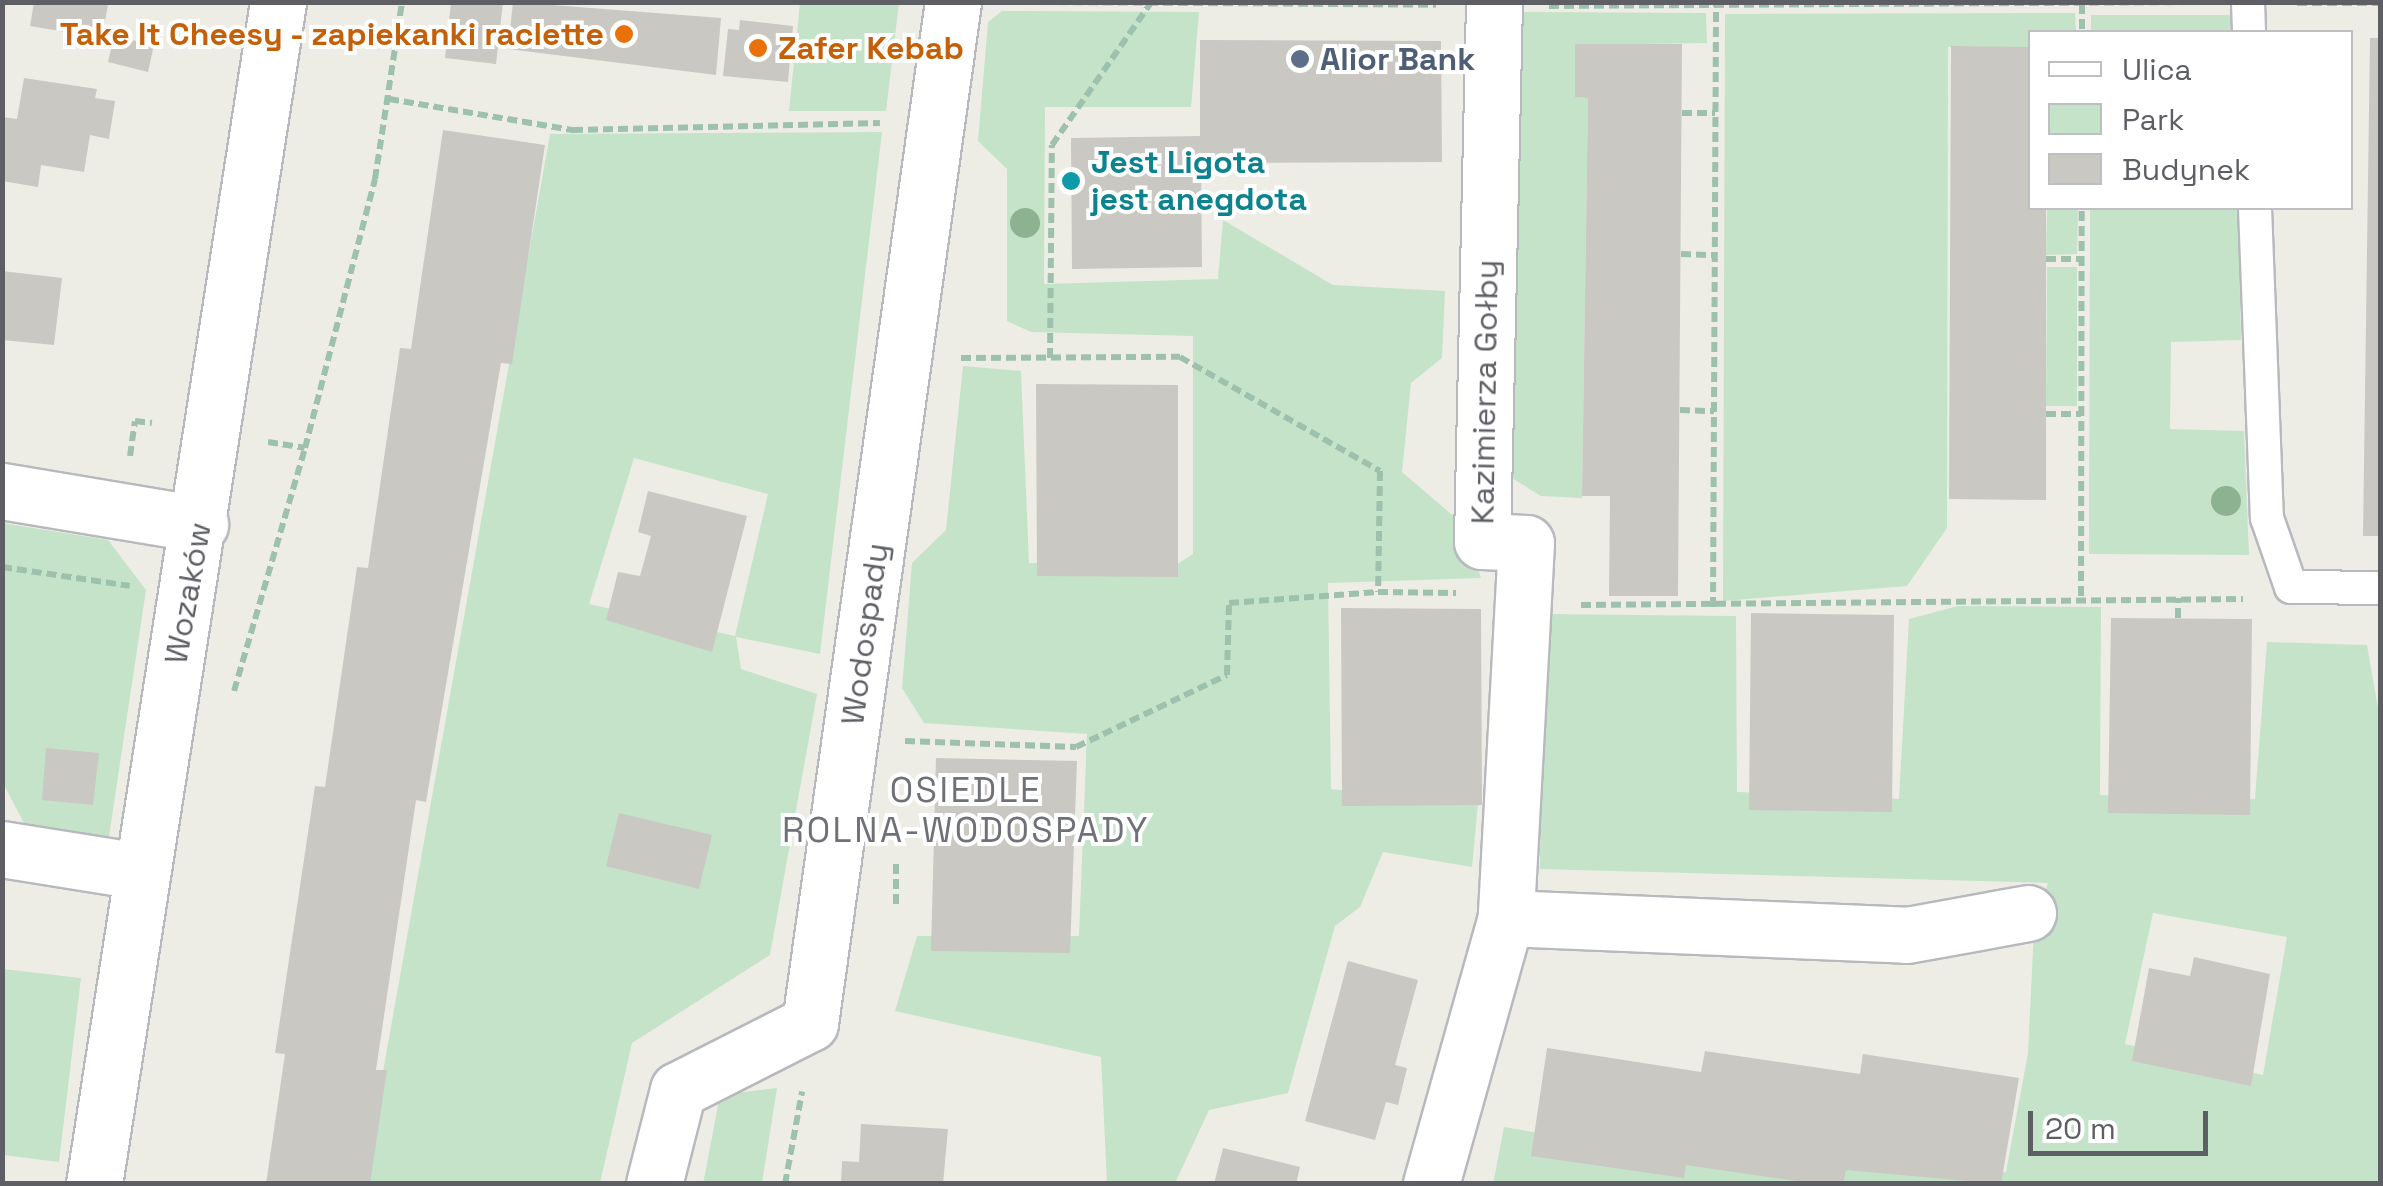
<!DOCTYPE html>
<html>
<head>
<meta charset="utf-8">
<style>
  body { margin:0 }
  #map { position:relative; width:2383px; height:1186px; overflow:hidden; background:#eeede5; font-family:"Space Grotesk",sans-serif }
  div>[style] { position:absolute }
  [style*='--x'] { left:calc(var(--x)*1px); top:calc(var(--y)*1px); width:calc(var(--w)*1px); rotate:calc(var(--a)*1deg) }
  .green>* { inset:0; background:#c4e3c9 }
  .building>* { inset:0; background:#cac8c2 }
  .path>* { height:6px; margin-top:-3px; transform-origin:0; background:repeating-linear-gradient(90deg,#9dc1ad 0 10px,transparent 0 15px) }
  .roads { filter:drop-shadow(2px 0 #b8b9be) drop-shadow(-2px 0 #b8b9be) drop-shadow(0 2px #b8b9be) drop-shadow(0 -2px #b8b9be) }
  .service>* { height:32px; margin:-16px; padding:0 16px; transform-origin:16px; border-radius:16px; background:#fff }
  .minor>* { height:55px; margin:-27.5px; padding:0 27.5px; transform-origin:27.5px; border-radius:27.5px; background:#fff }
  .trees>* { width:30px; height:30px; margin:-15px; border-radius:50%; background:#8db291 }
  .dots>* { width:28px; height:28px; translate:-50% -50%; box-sizing:border-box; border:5px solid #fff; border-radius:50% }
  span { translate:-50% -50%; white-space:nowrap; text-align:center; line-height:1.15; -webkit-text-stroke:8px #fff; paint-order:stroke }
  .food-label { font-size:32px; color:#c56008; font-weight:700 }
  .right { translate:-100% -50%; text-align:right }
  .left { translate:0 -50%; text-align:left }
  .service-label { font-size:32px; color:#4e5e75; font-weight:700 }
  .culture-label { font-size:32px; color:#0d838f; font-weight:700 }
  .street-label { font-size:32px; color:#5d5f64 }
  .neighbourhood-label { font-size:35px; color:#6e7176; letter-spacing:2.5px }
  .frame { position:absolute; inset:0; border:5px solid #5d5f64; pointer-events:none }
  .legend { position:absolute; left:2028px; top:30px; width:325px; height:180px; box-sizing:border-box; background:#fff; border:2px solid #bebfc1; margin:0; padding:12px 18px; list-style:none; font-size:30px; color:#5d5f64 }
  .legend li { display:flex; align-items:center; gap:20px; height:50px }
  .legend b { width:50px; border:2px solid #bebfc1 }
  .scale { position:absolute; left:2028px; top:1111px; width:180px; height:45px; box-sizing:border-box; border:5px solid #5d5f64; border-top:0; padding-left:12px; font-size:30px; line-height:35px; white-space:nowrap; color:#5d5f64; -webkit-text-stroke:8px #fff; paint-order:stroke }
</style>
</head>
<body>
<div id="map">
  <div class="green">
    <i style="clip-path:polygon(800px 3px,899px 3px,886px 111px,789px 111px)"></i>
    <i style="clip-path:polygon(1002px 11px,1199px 12px,1191px 107px,1045px 107px,1044px 284px,1218px 279px,1223px 220px,1333px 285px,1445px 291px,1442px 358px,1411px 383px,1402px 472px,1464px 525px,1481px 578px,1328px 583px,1331px 789px,1478px 804px,1472px 867px,1383px 852px,1360px 907px,1335px 926px,1288px 1093px,1209px 1110px,1175px 1183px,1107px 1183px,1101px 1057px,895px 1011px,917px 936px,1079px 936px,1087px 734px,924px 723px,902px 688px,912px 563px,946px 530px,963px 366px,1021px 371px,1029px 563px,1179px 563px,1193px 554px,1193px 336px,1031px 332px,1007px 321px,1007px 169px,978px 141px,988px 22px)"></i>
    <i style="clip-path:polygon(1515px 12px,1706px 13px,1707px 43px,1575px 45px,1575px 97px,1588px 98px,1582px 498px,1541px 496px,1507px 475px)"></i>
    <i style="clip-path:polygon(2075px 13px,2076px 32px,2030px 32px,2030px 47px,1948px 47px,1947px 528px,1907px 586px,1723px 601px,1725px 14px)"></i>
    <i style="clip-path:polygon(2091px 15px,2234px 15px,2235px 32px,2091px 32px)"></i>
    <i style="clip-path:polygon(evenodd,882px 132px,820px 654px,736px 637px,741px 669px,817px 694px,770px 955px,632px 1043px,600px 1183px,363px 1184px,550px 134px,882px 132px,634px 458px,768px 494px,735px 636px,589px 604px,634px 458px)"></i>
    <i style="clip-path:polygon(2047px 208px,2078px 208px,2077px 254px,2046px 255px)"></i>
    <i style="clip-path:polygon(2090px 208px,2238px 208px,2241px 340px,2171px 342px,2170px 429px,2244px 431px,2249px 555px,2089px 554px)"></i>
    <i style="clip-path:polygon(2047px 267px,2077px 267px,2077px 406px,2046px 406px)"></i>
    <i style="clip-path:polygon(2px 523px,108px 540px,146px 590px,108px 843px,26px 827px,3px 783px)"></i>
    <i style="clip-path:polygon(evenodd,1958px 606px,2101px 607px,2100px 795px,2255px 799px,2267px 642px,2367px 645px,2380px 719px,2380px 1183px,1493px 1184px,1504px 1127px,1687px 1158px,1861px 1153px,2006px 1172px,2028px 1053px,2034px 929px,2048px 883px,1540px 869px,1543px 614px,1736px 616px,1737px 792px,1899px 799px,1909px 619px,1958px 606px,2153px 913px,2287px 937px,2263px 1075px,2125px 1044px,2153px 913px)"></i>
    <i style="clip-path:polygon(3px 969px,81px 978px,59px 1162px,3px 1155px)"></i>
    <i style="clip-path:polygon(777px 1088px,762px 1183px,703px 1184px,720px 1095px)"></i>
  </div>
  <div class="building">
    <i style="clip-path:polygon(34px 2px,128px 2px,108px 5px,102px 38px,30px 26px)"></i>
    <i style="clip-path:polygon(451px 2px,503px 2px,496px 64px,445px 58px)"></i>
    <i style="clip-path:polygon(513px 2px,721px 18px,716px 75px,508px 49px)"></i>
    <i style="clip-path:polygon(740px 20px,793px 26px,788px 82px,723px 76px,728px 29px,739px 30px)"></i>
    <i style="clip-path:polygon(114px 36px,154px 45px,148px 72px,108px 62px)"></i>
    <i style="clip-path:polygon(2370px 38px,2380px 38px,2380px 536px,2363px 536px)"></i>
    <i style="clip-path:polygon(1200px 40px,1441px 41px,1442px 162px,1201px 163px,1202px 267px,1072px 269px,1071px 138px,1200px 136px)"></i>
    <i style="clip-path:polygon(1575px 44px,1682px 44px,1678px 596px,1609px 596px,1610px 496px,1582px 496px,1588px 98px,1575px 97px)"></i>
    <i style="clip-path:polygon(1951px 46px,2030px 47px,2030px 208px,2046px 208px,2046px 500px,1949px 499px)"></i>
    <i style="clip-path:polygon(24px 78px,97px 89px,95px 98px,115px 101px,109px 139px,90px 135px,84px 172px,41px 165px,38px 187px,2px 181px,2px 117px,17px 119px)"></i>
    <i style="clip-path:polygon(443px 130px,545px 145px,512px 364px,501px 363px,426px 802px,416px 800px,376px 1070px,387px 1070px,370px 1184px,266px 1184px,285px 1054px,275px 1053px,315px 786px,325px 787px,357px 567px,368px 568px,400px 348px,411px 349px)"></i>
    <i style="clip-path:polygon(2px 271px,62px 278px,54px 345px,2px 340px)"></i>
    <i style="clip-path:polygon(1036px 384px,1178px 385px,1178px 577px,1037px 576px)"></i>
    <i style="clip-path:polygon(648px 491px,747px 516px,712px 652px,606px 620px,618px 572px,640px 576px,651px 536px,638px 532px)"></i>
    <i style="clip-path:polygon(1341px 608px,1481px 609px,1482px 805px,1342px 806px)"></i>
    <i style="clip-path:polygon(1751px 613px,1894px 615px,1892px 812px,1749px 810px)"></i>
    <i style="clip-path:polygon(2111px 618px,2252px 619px,2250px 815px,2108px 813px)"></i>
    <i style="clip-path:polygon(46px 748px,99px 753px,93px 805px,42px 800px)"></i>
    <i style="clip-path:polygon(936px 758px,1077px 761px,1070px 953px,931px 951px)"></i>
    <i style="clip-path:polygon(619px 813px,712px 835px,699px 889px,606px 866px)"></i>
    <i style="clip-path:polygon(2194px 957px,2270px 974px,2251px 1086px,2132px 1061px,2149px 968px,2190px 976px)"></i>
    <i style="clip-path:polygon(1348px 961px,1418px 980px,1395px 1065px,1407px 1068px,1398px 1105px,1386px 1102px,1375px 1140px,1305px 1121px)"></i>
    <i style="clip-path:polygon(1547px 1048px,1701px 1072px,1705px 1051px,1860px 1074px,1863px 1054px,2019px 1078px,2001px 1184px,1846px 1170px,1843px 1184px,1817px 1184px,1686px 1165px,1684px 1178px,1531px 1156px)"></i>
    <i style="clip-path:polygon(861px 1124px,948px 1129px,943px 1184px,841px 1184px,842px 1161px,859px 1162px)"></i>
    <i style="clip-path:polygon(1223px 1148px,1300px 1167px,1296px 1184px,1214px 1184px)"></i>
  </div>
  <div class="path">
    <i style="--x:1043;--y:2;--w:393;--a:0.4"></i>
    <i style="--x:2297;--y:3;--w:83;--a:0"></i>
    <i style="--x:2082;--y:4;--w:28;--a:90"></i>
    <i style="--x:1549;--y:6;--w:649;--a:-0.35"></i>
    <i style="--x:389;--y:99;--w:187;--a:9.6"></i>
    <i style="--x:573;--y:130;--w:307;--a:-1.3"></i>
    <i style="--x:1682;--y:113;--w:33;--a:0"></i>
    <i style="--x:1681;--y:254;--w:34;--a:2"></i>
    <i style="--x:2046;--y:259;--w:36;--a:0"></i>
    <i style="--x:961;--y:358;--w:219;--a:-0.3"></i>
    <i style="--x:1180;--y:357;--w:230;--a:29.7"></i>
    <i style="--x:1380;--y:471;--w:121;--a:90.9"></i>
    <i style="--x:1378;--y:592;--w:78;--a:0.7"></i>
    <i style="--x:1050;--y:358;--w:213;--a:-89.5"></i>
    <i style="--x:1052;--y:145;--w:172;--a:-55.2"></i>
    <i style="--x:1680;--y:410;--w:34;--a:2"></i>
    <i style="--x:2046;--y:414;--w:35;--a:0"></i>
    <i style="--x:268;--y:442;--w:37;--a:9"></i>
    <i style="--x:305;--y:448;--w:278;--a:-75.4"></i>
    <i style="--x:375;--y:179;--w:179;--a:-81.3"></i>
    <i style="--x:130;--y:456;--w:35;--a:-82"></i>
    <i style="--x:135;--y:421;--w:17;--a:7"></i>
    <i style="--x:2;--y:567;--w:129;--a:8.4"></i>
    <i style="--x:2081;--y:596;--w:388;--a:-89.9"></i>
    <i style="--x:1581;--y:605;--w:662;--a:-0.52"></i>
    <i style="--x:1713;--y:607;--w:603;--a:-89.71"></i>
    <i style="--x:2178;--y:618;--w:20;--a:-90"></i>
    <i style="--x:234;--y:691;--w:253;--a:-73.7"></i>
    <i style="--x:905;--y:741;--w:171;--a:2"></i>
    <i style="--x:1076;--y:747;--w:167;--a:-25.5"></i>
    <i style="--x:1227;--y:675;--w:72;--a:-88.4"></i>
    <i style="--x:1229;--y:603;--w:149;--a:-4.2"></i>
    <i style="--x:896;--y:904;--w:44;--a:-90"></i>
    <i style="--x:785;--y:1184;--w:94;--a:-79.5"></i>
  </div>
  <div class="roads">
    <div class="service">
      <i style="--x:2248;--y:2;--w:30;--a:88"></i>
      <i style="--x:2255;--y:208;--w:310;--a:87.8"></i>
      <i style="--x:2267;--y:518;--w:73;--a:70.8"></i>
      <i style="--x:2291;--y:587;--w:89;--a:0.6"></i>
    </div>
    <div class="minor">
      <i style="--x:1494;--y:2;--w:539;--a:91.28"></i>
      <i style="--x:1482;--y:541;--w:44;--a:2.6"></i>
      <i style="--x:1526;--y:543;--w:376;--a:93.1"></i>
      <i style="--x:1506;--y:918;--w:401;--a:2.4"></i>
      <i style="--x:1907;--y:935;--w:123;--a:-10.3"></i>
      <i style="--x:2;--y:491;--w:201;--a:9.5"></i>
      <i style="--x:2;--y:849;--w:140;--a:9.1"></i>
      <i style="--x:94;--y:1184;--w:1196;--a:-81.15"></i>
      <i style="--x:654;--y:1184;--w:97;--a:-75.7"></i>
      <i style="--x:678;--y:1090;--w:148;--a:-26.9"></i>
      <i style="--x:810;--y:1023;--w:1031;--a:-82.03"></i>
      <i style="--x:1431;--y:1184;--w:276;--a:-74.3"></i>
    </div>
  </div>
  <div class="trees">
    <i style="left:1025px;top:223px"></i>
    <i style="left:2226px;top:501px"></i>
  </div>
  <div class="dots">
    <i style="left:624px;top:34px;background:#e8710a"></i>
    <i style="left:758px;top:48px;background:#e8710a"></i>
    <i style="left:1300px;top:59px;background:#5c6f8a"></i>
    <i style="left:1071px;top:181px;background:#0f9aa8"></i>
  </div>
  <div class="food-label">
    <span class="right" style="left:604px;top:34px">Take It Cheesy - zapiekanki raclette</span>
    <span class="left" style="left:778px;top:48px">Zafer Kebab</span>
  </div>
  <div class="service-label">
    <span class="left" style="left:1320px;top:59px">Alior Bank</span>
  </div>
  <div class="culture-label">
    <span class="left" style="left:1091px;top:181px">Jest Ligota<br>jest anegdota</span>
  </div>
  <div class="street-label">
    <span style="left:1485px;top:392px;rotate:-89deg">Kazimierza Gołby</span>
    <span style="left:188px;top:593px;rotate:-80deg">Wozaków</span>
    <span style="left:865px;top:634px;rotate:-82deg">Wodospady</span>
  </div>
  <div class="neighbourhood-label">
    <span style="left:966px;top:810px">OSIEDLE<br>ROLNA-WODOSPADY</span>
  </div>
  <div class="frame"></div>
  <ul class="legend">
  <li><b style="height:12px;background:#fff"></b>Ulica</li>
  <li><b style="height:28px;background:#c4e3c9"></b>Park</li>
  <li><b style="height:28px;background:#cac8c2"></b>Budynek</li>
  </ul>
  <div class="scale">20 m</div>
</div>
</body>
</html>
